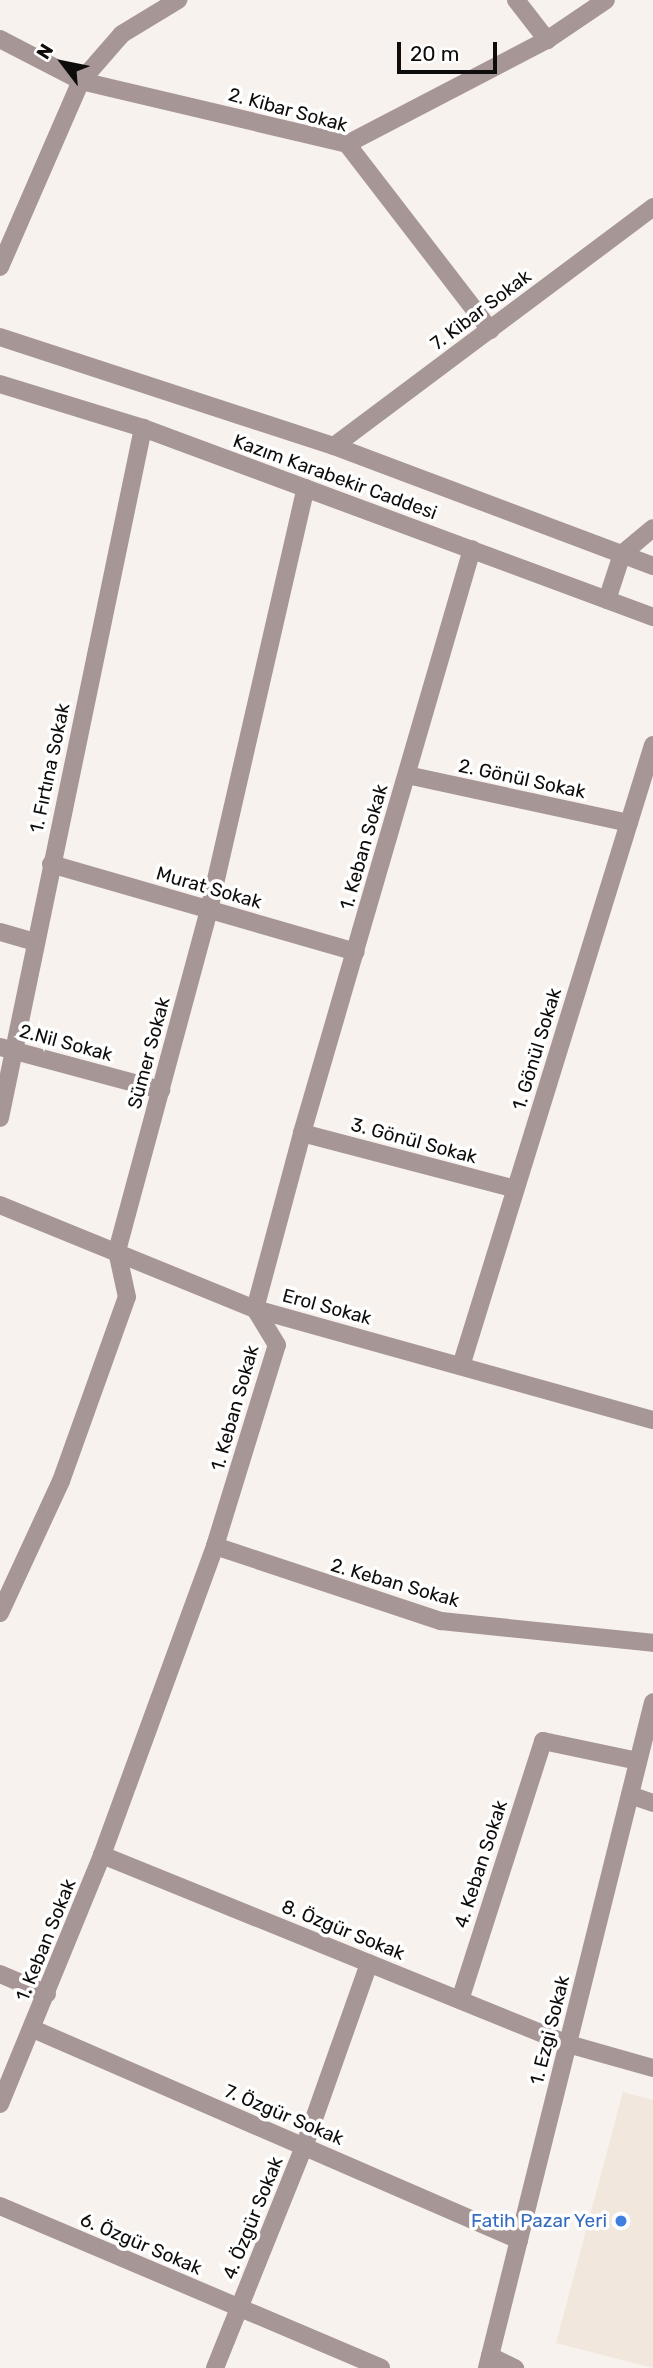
<!DOCTYPE html>
<html>
<head>
<meta charset="utf-8">
<style>
  body { margin:0 }
  #map { position:relative; width:653px; height:2368px; overflow:hidden; background:#f7f2ed; font-family:Rubik,sans-serif }
  div>[style] { position:absolute }
  [style*='--x'] { left:calc(var(--x)*1px); top:calc(var(--y)*1px); width:calc(var(--w)*1px); rotate:calc(var(--a)*1deg) }
  .built>* { inset:0; background:#f1e7dc }
  .minor>* { height:18px; margin:-9px; padding:0 9px; transform-origin:9px; border-radius:9px; background:#a79696 }
  .tertiary>* { height:18px; margin:-9px; padding:0 9px; transform-origin:9px; border-radius:9px; background:#a79696 }
  .dots>* { width:19px; height:19px; translate:-50% -50%; box-sizing:border-box; border:4px solid #fff; border-radius:50% }
  span { translate:-50% -50%; white-space:nowrap; text-align:center; line-height:1.15; -webkit-text-stroke:7px #fff; paint-order:stroke }
  .street-label { font-size:19px; color:#0f0d0c }
  .shop-label { font-size:19px; color:#366cbe }
  .right { translate:-100% -50%; text-align:right }
  .north { position:absolute; left:28px; top:28px; width:70px; height:70px; -webkit-text-stroke:5px #fff; paint-order:stroke; rotate:302deg; font-size:19px; font-weight:700; line-height:28px; text-align:center; color:#0f0d0c }
  .north::after { content:''; display:block; margin:auto; width:24px; height:32px; background:#0f0d0c; clip-path:polygon(50% 0,100% 100%,50% 72%,0 100%) }
  .scale { position:absolute; left:397px; top:42px; width:100px; height:32px; box-sizing:border-box; border:4px solid #0f0d0c; border-top:0; padding-left:9px; font-size:21px; line-height:24px; white-space:nowrap; color:#0f0d0c; -webkit-text-stroke:5px #fff; paint-order:stroke }
</style>
</head>
<body>
<div id="map">
  <div class="built">
    <i style="clip-path:polygon(623px 2092px,653px 2100px,653px 2368px,556px 2343px)"></i>
  </div>
  <div class="minor">
    <i style="--x:516;--y:0;--w:51;--a:52.2"></i>
    <i style="--x:0;--y:39;--w:91;--a:27.4"></i>
    <i style="--x:81;--y:81;--w:273;--a:13.3"></i>
    <i style="--x:347;--y:144;--w:235;--a:52.4"></i>
    <i style="--x:347;--y:144;--w:225;--a:-27.5"></i>
    <i style="--x:547;--y:40;--w:71;--a:-34.1"></i>
    <i style="--x:0;--y:267;--w:203;--a:-66.5"></i>
    <i style="--x:81;--y:81;--w:62;--a:-48.9"></i>
    <i style="--x:122;--y:34;--w:66;--a:-31.3"></i>
    <i style="--x:334;--y:446;--w:399;--a:-36.8"></i>
    <i style="--x:622;--y:554;--w:40;--a:-40"></i>
    <i style="--x:407;--y:775;--w:227;--a:12.2"></i>
    <i style="--x:51;--y:864;--w:317;--a:16.1"></i>
    <i style="--x:0;--y:932;--w:36;--a:16"></i>
    <i style="--x:0;--y:1047;--w:167;--a:15"></i>
    <i style="--x:0;--y:1118;--w:705;--a:-78.29"></i>
    <i style="--x:302;--y:1133;--w:220;--a:14.7"></i>
    <i style="--x:0;--y:1205;--w:275;--a:22.2"></i>
    <i style="--x:255;--y:1309;--w:413;--a:15.6"></i>
    <i style="--x:461;--y:1366;--w:650;--a:-72.82"></i>
    <i style="--x:215;--y:1546;--w:238;--a:18.4"></i>
    <i style="--x:441;--y:1621;--w:213;--a:5.9"></i>
    <i style="--x:0;--y:1613;--w:145;--a:-65.2"></i>
    <i style="--x:61;--y:1481;--w:195;--a:-70.3"></i>
    <i style="--x:127;--y:1297;--w:47;--a:-102.3"></i>
    <i style="--x:117;--y:1251;--w:353;--a:-74.9"></i>
    <i style="--x:209;--y:910;--w:433;--a:-77.1"></i>
    <i style="--x:630;--y:1795;--w:24;--a:19"></i>
    <i style="--x:102;--y:1855;--w:503;--a:22.08"></i>
    <i style="--x:568;--y:2044;--w:88;--a:15.8"></i>
    <i style="--x:0;--y:1974;--w:51;--a:23.1"></i>
    <i style="--x:460;--y:2000;--w:272;--a:-72.2"></i>
    <i style="--x:543;--y:1741;--w:97;--a:11.9"></i>
    <i style="--x:33;--y:2029;--w:530;--a:23.47"></i>
    <i style="--x:0;--y:2104;--w:269;--a:-67.7"></i>
    <i style="--x:102;--y:1855;--w:329;--a:-69.9"></i>
    <i style="--x:215;--y:1546;--w:210;--a:-72.9"></i>
    <i style="--x:277;--y:1345;--w:42;--a:-121.4"></i>
    <i style="--x:255;--y:1309;--w:182;--a:-75"></i>
    <i style="--x:302;--y:1133;--w:608;--a:-73.77"></i>
    <i style="--x:0;--y:2206;--w:414;--a:23"></i>
    <i style="--x:490;--y:2356;--w:28;--a:26"></i>
    <i style="--x:215;--y:2368;--w:238;--a:-68.1"></i>
    <i style="--x:304;--y:2147;--w:195;--a:-70.5"></i>
    <i style="--x:487;--y:2368;--w:686;--a:-76"></i>
  </div>
  <div class="tertiary">
    <i style="--x:0;--y:337;--w:351;--a:18.1"></i>
    <i style="--x:334;--y:446;--w:341;--a:20.6"></i>
    <i style="--x:0;--y:384;--w:150;--a:17.1"></i>
    <i style="--x:143;--y:428;--w:544;--a:20.33"></i>
    <i style="--x:607;--y:600;--w:48;--a:-71.9"></i>
  </div>
  <div class="dots">
    <i style="left:621px;top:2221px;background:#3f7fe0"></i>
  </div>
  <div class="street-label">
    <span style="left:288px;top:110px;rotate:15deg">2. Kibar Sokak</span>
    <span style="left:481px;top:310px;rotate:-37deg">7. Kibar Sokak</span>
    <span style="left:335px;top:477px;rotate:20deg">Kazım Karabekir Caddesi</span>
    <span style="left:50px;top:768px;rotate:-78deg">1. Fırtına Sokak</span>
    <span style="left:522px;top:779px;rotate:12deg">2. Gönül Sokak</span>
    <span style="left:364px;top:847px;rotate:-74deg">1. Keban Sokak</span>
    <span style="left:209px;top:888px;rotate:16deg">Murat Sokak</span>
    <span style="left:66px;top:1043px;rotate:15deg">2.Nil Sokak</span>
    <span style="left:537px;top:1049px;rotate:-73deg">1. Gönül Sokak</span>
    <span style="left:149px;top:1053px;rotate:-75deg">Sümer Sokak</span>
    <span style="left:414px;top:1141px;rotate:15deg">3. Gönül Sokak</span>
    <span style="left:327px;top:1307px;rotate:15deg">Erol Sokak</span>
    <span style="left:235px;top:1408px;rotate:-74deg">1. Keban Sokak</span>
    <span style="left:395px;top:1583px;rotate:16deg">2. Keban Sokak</span>
    <span style="left:481px;top:1864px;rotate:-72deg">4. Keban Sokak</span>
    <span style="left:343px;top:1930px;rotate:22deg">8. Özgür Sokak</span>
    <span style="left:46px;top:1940px;rotate:-68deg">1. Keban Sokak</span>
    <span style="left:550px;top:2030px;rotate:-76deg">1. Ezgi Sokak</span>
    <span style="left:284px;top:2115px;rotate:23deg">7. Özgür Sokak</span>
    <span style="left:253px;top:2218px;rotate:-68deg">4. Özgür Sokak</span>
    <span style="left:141px;top:2244px;rotate:23deg">6. Özgür Sokak</span>
  </div>
  <div class="shop-label">
    <span class="right" style="left:607px;top:2221px">Fatih Pazar Yeri</span>
  </div>
  <div class="north">N</div>
  <div class="scale">20 m</div>
</div>
</body>
</html>
